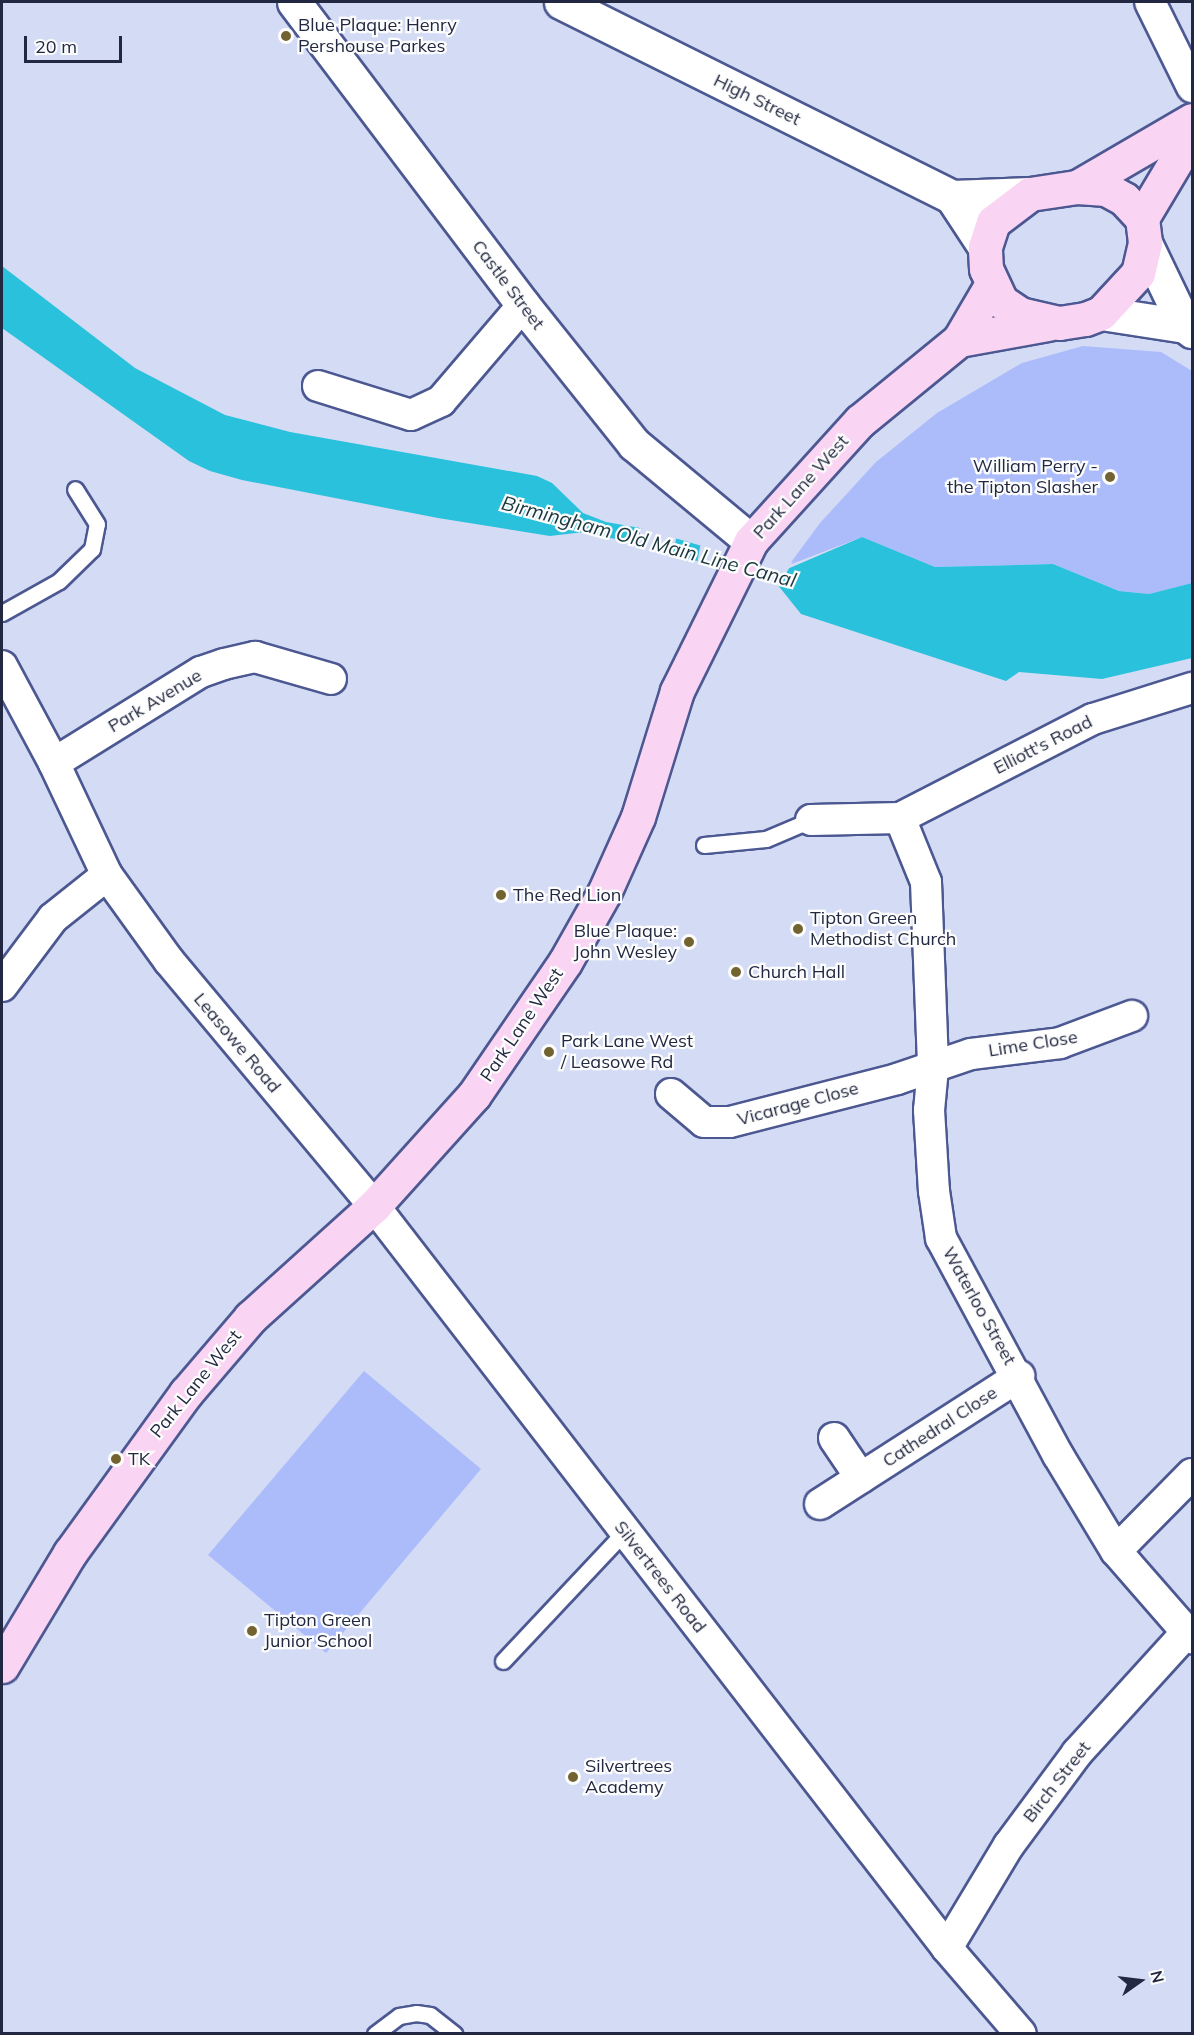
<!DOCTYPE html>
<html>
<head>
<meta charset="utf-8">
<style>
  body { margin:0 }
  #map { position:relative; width:1194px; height:2035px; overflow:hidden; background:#d3dbf5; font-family:Mulish,sans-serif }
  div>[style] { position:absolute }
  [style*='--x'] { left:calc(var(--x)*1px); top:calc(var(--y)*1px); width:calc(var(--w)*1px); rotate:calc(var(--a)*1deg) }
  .green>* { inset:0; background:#acbcfa }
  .water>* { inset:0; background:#29c1dc }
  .pier>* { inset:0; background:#d3dbf5 }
  .roads { filter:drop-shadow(2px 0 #4c5891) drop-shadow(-2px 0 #4c5891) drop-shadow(0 2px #4c5891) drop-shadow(0 -2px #4c5891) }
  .service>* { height:15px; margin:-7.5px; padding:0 7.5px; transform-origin:7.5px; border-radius:7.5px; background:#fff }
  .minor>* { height:30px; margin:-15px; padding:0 15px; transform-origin:15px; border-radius:15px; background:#fff }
  .tertiary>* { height:33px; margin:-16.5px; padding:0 16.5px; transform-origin:16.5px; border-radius:16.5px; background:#fff }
  .secondary>* { height:33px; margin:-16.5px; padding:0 16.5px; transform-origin:16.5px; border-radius:16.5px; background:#fff }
  .primary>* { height:33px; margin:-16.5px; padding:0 16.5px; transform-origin:16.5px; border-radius:16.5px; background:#fad4f3 }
  .dots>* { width:16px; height:16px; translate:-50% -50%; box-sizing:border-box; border:3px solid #fdfdfd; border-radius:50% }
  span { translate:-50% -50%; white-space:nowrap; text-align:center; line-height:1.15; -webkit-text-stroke:4.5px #fdfdfd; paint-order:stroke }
  .poi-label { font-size:18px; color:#222841 }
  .left { translate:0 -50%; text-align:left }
  .right { translate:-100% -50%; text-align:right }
  .street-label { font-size:18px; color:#222841 }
  .water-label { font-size:20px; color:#1a373d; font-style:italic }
  .frame { position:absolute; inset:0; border:3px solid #222841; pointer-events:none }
  .north { position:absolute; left:1110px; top:1951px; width:60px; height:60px; -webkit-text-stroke:4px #fdfdfd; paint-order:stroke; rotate:76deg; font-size:16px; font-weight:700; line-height:24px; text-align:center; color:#222841 }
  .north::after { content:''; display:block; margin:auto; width:21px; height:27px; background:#222841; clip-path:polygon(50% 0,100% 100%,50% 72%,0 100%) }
  .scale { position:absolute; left:24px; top:36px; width:98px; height:27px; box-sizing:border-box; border:3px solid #222841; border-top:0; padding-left:8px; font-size:18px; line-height:21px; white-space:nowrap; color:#222841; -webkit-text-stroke:4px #fdfdfd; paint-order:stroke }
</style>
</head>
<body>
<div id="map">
  <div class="green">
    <i style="clip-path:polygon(1083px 346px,1161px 352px,1192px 371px,1192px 583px,1149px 594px,1119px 591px,1053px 564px,935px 567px,862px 537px,789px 565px,820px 523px,876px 462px,937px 413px,1022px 363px)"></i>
    <i style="clip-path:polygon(364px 1371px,481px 1469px,326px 1653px,208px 1555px)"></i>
  </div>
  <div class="water">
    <i style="clip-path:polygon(2px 266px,135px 368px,225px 415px,290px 432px,537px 476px,552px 483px,583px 513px,606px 522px,640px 528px,785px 570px,862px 537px,935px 567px,1053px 564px,1119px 591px,1149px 594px,1192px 583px,1192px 658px,1102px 679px,1019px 672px,1006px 681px,801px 614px,777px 584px,638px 544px,584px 532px,550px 536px,438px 518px,242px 480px,210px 471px,189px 461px,2px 328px)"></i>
  </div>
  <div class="pier">
    <i style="clip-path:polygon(640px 528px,677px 535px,672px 557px,640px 548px)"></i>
    <i style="clip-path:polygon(701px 542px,784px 566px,793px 561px,778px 588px,697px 564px)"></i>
  </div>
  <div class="roads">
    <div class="service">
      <i style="--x:2;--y:613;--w:65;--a:-29.3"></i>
      <i style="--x:59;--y:581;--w:46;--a:-44.1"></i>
      <i style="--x:92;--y:549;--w:25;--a:-79"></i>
      <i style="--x:97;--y:524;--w:41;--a:-122.2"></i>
      <i style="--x:704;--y:845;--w:62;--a:-5.5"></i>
      <i style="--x:766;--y:839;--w:49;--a:-22.9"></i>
      <i style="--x:503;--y:1661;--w:178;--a:-46.8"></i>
      <i style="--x:375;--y:2034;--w:30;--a:-37"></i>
      <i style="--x:399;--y:2016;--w:17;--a:-10"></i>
      <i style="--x:416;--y:2013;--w:14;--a:8"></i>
      <i style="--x:430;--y:2015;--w:31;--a:38"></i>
    </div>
    <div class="minor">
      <i style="--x:1150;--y:2;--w:95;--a:63.7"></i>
      <i style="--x:318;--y:386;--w:97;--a:17.3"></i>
      <i style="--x:411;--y:415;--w:33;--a:-25"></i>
      <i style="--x:441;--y:401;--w:126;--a:-49.5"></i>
      <i style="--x:2;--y:666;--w:110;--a:61.8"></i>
      <i style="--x:54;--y:763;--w:124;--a:64.7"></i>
      <i style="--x:107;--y:875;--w:106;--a:54.2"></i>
      <i style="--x:169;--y:961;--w:319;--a:50.1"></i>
      <i style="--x:374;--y:1206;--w:937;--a:52.32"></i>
      <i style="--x:947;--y:1948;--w:113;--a:49.3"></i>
      <i style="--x:54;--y:763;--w:173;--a:-31.8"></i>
      <i style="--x:201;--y:672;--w:24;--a:-19"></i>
      <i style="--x:224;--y:664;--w:32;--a:-13"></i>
      <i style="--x:255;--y:657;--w:79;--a:16.1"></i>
      <i style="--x:900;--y:818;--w:69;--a:67.9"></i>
      <i style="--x:926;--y:882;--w:186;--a:87.8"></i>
      <i style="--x:933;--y:1068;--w:42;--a:95.4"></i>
      <i style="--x:929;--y:1110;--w:81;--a:86.5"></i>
      <i style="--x:934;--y:1191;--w:48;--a:81.5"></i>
      <i style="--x:941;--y:1238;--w:247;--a:61.7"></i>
      <i style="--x:1058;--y:1455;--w:112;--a:58.9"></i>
      <i style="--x:1116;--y:1551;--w:116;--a:48.9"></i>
      <i style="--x:811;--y:820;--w:89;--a:-1.3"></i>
      <i style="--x:900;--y:818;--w:217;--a:-27.2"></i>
      <i style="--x:1093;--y:719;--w:104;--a:-17.4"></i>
      <i style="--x:2;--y:986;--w:85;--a:-53.1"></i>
      <i style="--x:53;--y:918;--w:69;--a:-38.5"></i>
      <i style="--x:671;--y:1094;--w:43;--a:40.3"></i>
      <i style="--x:704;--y:1122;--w:26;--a:0"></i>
      <i style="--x:730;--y:1122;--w:172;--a:-14.4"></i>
      <i style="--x:897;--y:1079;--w:78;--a:-18.7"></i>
      <i style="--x:971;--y:1054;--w:90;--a:-7"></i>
      <i style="--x:1060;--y:1043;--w:77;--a:-20.6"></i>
      <i style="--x:834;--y:1438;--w:48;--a:56"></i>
      <i style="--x:820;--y:1504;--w:237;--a:-32.7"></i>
      <i style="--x:1116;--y:1551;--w:108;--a:-45.4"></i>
      <i style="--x:947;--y:1948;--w:120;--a:-59"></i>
      <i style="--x:1009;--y:1845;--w:114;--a:-53.5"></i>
      <i style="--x:1077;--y:1753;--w:164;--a:-47.7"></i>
    </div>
    <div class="tertiary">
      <i style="--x:294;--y:2;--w:380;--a:52.9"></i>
      <i style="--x:523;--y:305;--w:178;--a:51.4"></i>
      <i style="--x:634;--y:444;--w:152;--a:39.7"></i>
    </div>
    <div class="secondary">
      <i style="--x:561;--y:2;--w:437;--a:26.5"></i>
      <i style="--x:952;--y:197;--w:78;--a:-2.2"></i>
      <i style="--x:952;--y:197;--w:60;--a:56.6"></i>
      <i style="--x:1145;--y:243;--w:92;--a:64.3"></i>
      <i style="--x:1101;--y:313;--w:85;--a:8.8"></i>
      <i style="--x:1185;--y:326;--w:9;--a:36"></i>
    </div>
    <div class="primary">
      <i style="--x:1077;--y:187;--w:29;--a:4"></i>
      <i style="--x:1106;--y:189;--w:21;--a:29"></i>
      <i style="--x:1124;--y:199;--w:26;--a:47"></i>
      <i style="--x:1142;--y:218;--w:25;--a:83"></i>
      <i style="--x:1145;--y:243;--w:31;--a:103"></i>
      <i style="--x:1138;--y:273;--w:54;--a:132.8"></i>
      <i style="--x:1101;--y:313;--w:17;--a:159"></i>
      <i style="--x:1085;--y:319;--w:26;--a:171"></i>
      <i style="--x:1059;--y:323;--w:40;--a:-167"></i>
      <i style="--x:1020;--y:314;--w:23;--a:-146"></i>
      <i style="--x:1001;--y:301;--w:35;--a:-115"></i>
      <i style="--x:986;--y:269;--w:22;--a:-93"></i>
      <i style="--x:985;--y:247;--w:26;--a:-72"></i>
      <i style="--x:993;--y:222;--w:46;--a:-37.1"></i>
      <i style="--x:1030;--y:194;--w:48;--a:-8.5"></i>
      <i style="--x:1077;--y:187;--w:133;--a:-30.2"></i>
      <i style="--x:1142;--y:218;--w:98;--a:-59.2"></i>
      <i style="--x:959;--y:340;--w:90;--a:-10.2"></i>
      <i style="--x:2;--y:1666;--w:132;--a:-59"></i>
      <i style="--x:70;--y:1553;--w:198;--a:-54.1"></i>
      <i style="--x:186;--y:1393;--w:99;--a:-49.5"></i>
      <i style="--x:250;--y:1318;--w:167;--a:-42.1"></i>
      <i style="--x:374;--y:1206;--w:149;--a:-48"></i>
      <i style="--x:474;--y:1095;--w:161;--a:-55.6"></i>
      <i style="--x:565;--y:962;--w:79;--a:-60.5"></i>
      <i style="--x:604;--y:893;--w:83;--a:-65.9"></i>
      <i style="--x:638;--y:817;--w:132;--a:-72.8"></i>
      <i style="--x:677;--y:691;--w:167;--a:-63.7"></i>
      <i style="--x:751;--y:541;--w:162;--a:-47.8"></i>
      <i style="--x:860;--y:421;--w:128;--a:-39.3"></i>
      <i style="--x:959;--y:340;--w:65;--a:-59.5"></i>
    </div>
  </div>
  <div class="dots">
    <i style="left:286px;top:36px;background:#726331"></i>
    <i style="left:1110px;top:477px;background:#726331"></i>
    <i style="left:501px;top:895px;background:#726331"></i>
    <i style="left:798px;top:929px;background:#726331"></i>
    <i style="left:689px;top:942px;background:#726331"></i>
    <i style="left:736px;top:972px;background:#726331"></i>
    <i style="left:549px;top:1052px;background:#726331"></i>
    <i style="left:116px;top:1459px;background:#726331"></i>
    <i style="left:252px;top:1631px;background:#726331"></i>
    <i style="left:573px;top:1777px;background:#726331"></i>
  </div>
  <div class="poi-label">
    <span class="left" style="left:298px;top:36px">Blue Plaque: Henry<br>Pershouse Parkes</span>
    <span class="right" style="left:1098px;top:477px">William Perry -<br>the Tipton Slasher</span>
    <span class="left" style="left:513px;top:895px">The Red Lion</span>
    <span class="left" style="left:810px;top:929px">Tipton Green<br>Methodist Church</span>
    <span class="right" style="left:677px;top:942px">Blue Plaque:<br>John Wesley</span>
    <span class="left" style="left:748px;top:972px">Church Hall</span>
    <span class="left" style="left:561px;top:1052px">Park Lane West<br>/ Leasowe Rd</span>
    <span class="left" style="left:128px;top:1459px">TK</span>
    <span class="left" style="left:264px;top:1631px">Tipton Green<br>Junior School</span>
    <span class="left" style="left:585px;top:1777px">Silvertrees<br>Academy</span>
  </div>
  <div class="street-label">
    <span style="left:757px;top:100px;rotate:26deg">High Street</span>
    <span style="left:508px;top:285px;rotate:53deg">Castle Street</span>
    <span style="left:801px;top:487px;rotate:-48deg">Park Lane West</span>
    <span style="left:155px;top:701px;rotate:-31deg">Park Avenue</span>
    <span style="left:1043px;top:745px;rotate:-27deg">Elliott's Road</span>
    <span style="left:522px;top:1025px;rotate:-56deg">Park Lane West</span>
    <span style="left:237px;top:1043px;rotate:50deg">Leasowe Road</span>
    <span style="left:1033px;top:1044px;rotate:-9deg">Lime Close</span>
    <span style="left:798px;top:1104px;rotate:-15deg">Vicarage Close</span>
    <span style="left:979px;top:1306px;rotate:61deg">Waterloo Street</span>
    <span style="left:196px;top:1384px;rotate:-51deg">Park Lane West</span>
    <span style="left:940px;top:1427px;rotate:-33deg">Cathedral Close</span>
    <span style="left:660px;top:1577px;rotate:52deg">Silvertrees Road</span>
    <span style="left:1057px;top:1782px;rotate:-52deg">Birch Street</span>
  </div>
  <div class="water-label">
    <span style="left:649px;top:541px;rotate:15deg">Birmingham Old Main Line Canal</span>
  </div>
  <div class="frame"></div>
  <div class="north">N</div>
  <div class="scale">20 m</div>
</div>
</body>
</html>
